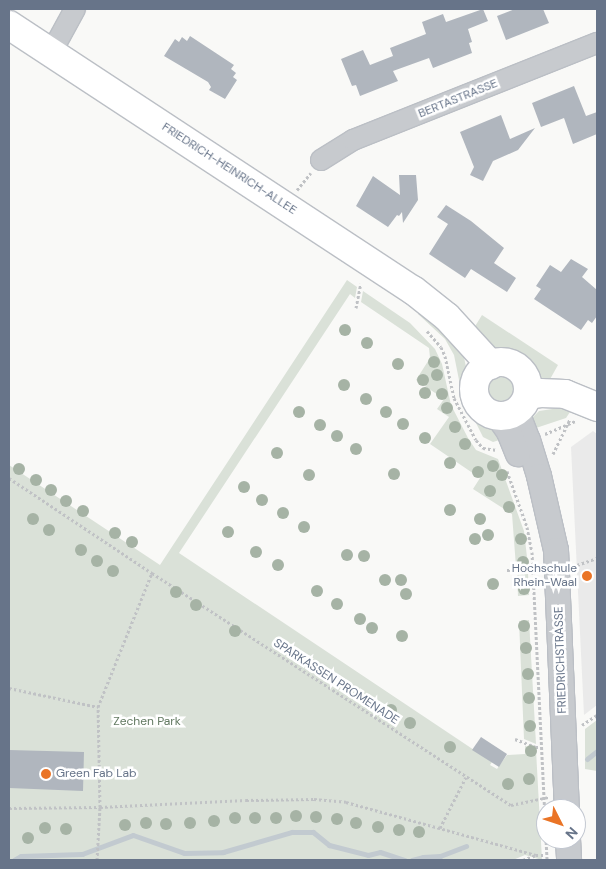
<!DOCTYPE html>
<html>
<head>
<meta charset="utf-8">
<style>
  body { margin:0 }
  #map { position:relative; width:606px; height:869px; overflow:hidden; background:#f9f9f7; font-family:"DM Sans",sans-serif }
  div>[style] { position:absolute }
  [style*='--x'] { left:calc(var(--x)*1px); top:calc(var(--y)*1px); width:calc(var(--w)*1px); rotate:calc(var(--a)*1deg) }
  .built>* { inset:0; background:#eaeaea }
  .green>* { inset:0; background:#dae1d8 }
  .round { border-radius:50% }
  .stream>* { height:5px; margin:-2.5px; padding:0 2.5px; transform-origin:2.5px; border-radius:2.5px; background:#c2cad0 }
  .building>* { inset:0; background:#b0b6be }
  .path>* { height:3px; margin-top:-1.5px; transform-origin:0; background:repeating-linear-gradient(90deg,#c0c2c5 0 2.5px,transparent 0 5px) }
  .roads { filter:drop-shadow(1px 0 #bbbfc5) drop-shadow(-1px 0 #bbbfc5) drop-shadow(0 1px #bbbfc5) drop-shadow(0 -1px #bbbfc5) }
  .minor>* { height:20px; margin:-10px; padding:0 10px; transform-origin:10px; border-radius:10px; background:#c7cace }
  .tertiary>* { height:24px; margin:-12px; padding:0 12px; transform-origin:12px; border-radius:12px; background:#c7cace }
  .secondary>* { height:28px; margin:-14px; padding:0 14px; transform-origin:14px; border-radius:14px; background:#fff }
  .secondary>.ring { margin:-14px; padding:0; box-sizing:content-box; background:none; border:28px solid #fff; border-radius:50% }
  .trees>* { width:12px; height:12px; margin:-6px; border-radius:50%; background:#a6b3a5 }
  .dots>* { width:14px; height:14px; translate:-50% -50%; box-sizing:border-box; border:2px solid #fff; border-radius:50% }
  span { translate:-50% -50%; white-space:nowrap; text-align:center; line-height:1.15; -webkit-text-stroke:5px #fff; paint-order:stroke }
  .street-label { font-size:12px; color:#677489 }
  .poi-label { font-size:12px; color:#677489 }
  .right { translate:-100% -50%; text-align:right }
  .left { translate:0 -50%; text-align:left }
  .park-label { font-size:12px; color:#637a62 }
  .frame { position:absolute; inset:0; border:10px solid #677489; pointer-events:none }
  .north { position:absolute; left:536px; top:799px; width:50px; height:50px; box-sizing:border-box; background:#fff; border:1px solid #c2c7d0; border-radius:50%; rotate:131deg; font-size:14px; font-weight:700; line-height:20px; text-align:center; color:#677489 }
  .north::after { content:''; display:block; margin:auto; width:18px; height:22px; background:#ea7426; clip-path:polygon(50% 0,100% 100%,50% 72%,0 100%) }
</style>
</head>
<body>
<div id="map">
  <div class="built">
    <i style="clip-path:polygon(593px 431px,597px 434px,597px 705px,584px 715px,571px 447px)"></i>
  </div>
  <div class="green">
    <i style="clip-path:polygon(347px 280px,357px 287px,355px 298px,350px 294px,179px 553px,492px 762px,490px 765px,497px 769px,507px 755px,525px 754px,525px 746px,536px 750px,542px 860px,525px 855px,513px 860px,9px 860px,9px 465px,160px 565px)"></i>
    <i style="clip-path:polygon(363px 291px,410px 323px,435px 349px,442px 364px,451px 405px,468px 438px,476px 450px,498px 459px,524px 531px,528px 566px,516px 567px,512px 514px,473px 489px,480px 478px,430px 444px,449px 417px,437px 409px,444px 399px,416px 380px,430px 358px,429px 348px,361px 302px)"></i>
    <i style="clip-path:polygon(421px 310px,464px 357px,467px 372px,465px 396px,472px 411px,481px 420px,494px 426px,506px 438px,493px 442px,483px 437px,462px 395px,454px 355px,445px 339px,418px 314px)"></i>
    <i style="clip-path:polygon(482px 315px,558px 365px,549px 381px,538px 376px,517px 357px,497px 352px,474px 328px)"></i>
    <i class="round" style="left:489px;top:377px;width:24px;height:24px"></i>
    <i style="clip-path:polygon(566px 407px,572px 409px,566px 418px,530px 430px,532px 418px,539px 411px)"></i>
    <i style="clip-path:polygon(528px 574px,529px 595px,518px 596px,517px 575px)"></i>
    <i style="clip-path:polygon(529px 620px,536px 744px,524px 739px,519px 621px)"></i>
    <i style="clip-path:polygon(597px 720px,597px 771px,585px 769px,585px 729px)"></i>
  </div>
  <div class="stream">
    <i style="--x:587;--y:759;--w:13;--a:-39"></i>
    <i style="--x:14;--y:860;--w:8;--a:-30"></i>
    <i style="--x:21;--y:856;--w:61;--a:-1.9"></i>
    <i style="--x:82;--y:854;--w:54;--a:-20.4"></i>
    <i style="--x:133;--y:835;--w:54;--a:19.4"></i>
    <i style="--x:184;--y:853;--w:39;--a:-1"></i>
    <i style="--x:223;--y:852;--w:72;--a:-16.2"></i>
    <i style="--x:292;--y:832;--w:21;--a:0"></i>
    <i style="--x:313;--y:832;--w:21;--a:39"></i>
    <i style="--x:329;--y:845;--w:40;--a:14.4"></i>
    <i style="--x:368;--y:855;--w:12;--a:-14"></i>
    <i style="--x:380;--y:852;--w:26;--a:18"></i>
    <i style="--x:412;--y:860;--w:11;--a:-15"></i>
    <i style="--x:423;--y:857;--w:17;--a:-3"></i>
    <i style="--x:440;--y:856;--w:28;--a:-21"></i>
  </div>
  <div class="building">
    <i style="clip-path:polygon(483px 9px,488px 21px,468px 29px,472px 42px,469px 43px,472px 53px,433px 68px,429px 58px,393px 71px,398px 81px,360px 96px,356px 85px,352px 86px,341px 59px,363px 50px,370px 65px,393px 56px,390px 48px,426px 34px,422px 22px,443px 14px,446px 22px)"></i>
    <i style="clip-path:polygon(515px 9px,543px 9px,549px 23px,506px 40px,497px 16px)"></i>
    <i style="clip-path:polygon(190px 36px,234px 65px,231px 69px,236px 73px,233px 77px,237px 80px,225px 99px,209px 90px,211px 87px,208px 82px,164px 56px,175px 39px,179px 42px,182px 37px,187px 41px)"></i>
    <i style="clip-path:polygon(574px 86px,586px 116px,597px 112px,597px 134px,573px 144px,564px 118px,541px 127px,532px 103px)"></i>
    <i style="clip-path:polygon(501px 115px,510px 139px,535px 128px,518px 150px,493px 161px,483px 181px,470px 175px,474px 167px,460px 132px)"></i>
    <i style="clip-path:polygon(399px 175px,416px 175px,418px 200px,403px 223px,402px 212px,399px 216px,397px 215px,388px 227px,356px 206px,373px 176px,400px 195px)"></i>
    <i style="clip-path:polygon(446px 205px,471px 221px,504px 248px,494px 263px,516px 278px,507px 292px,471px 269px,465px 278px,429px 254px,448px 224px,437px 217px)"></i>
    <i style="clip-path:polygon(571px 259px,588px 269px,582px 277px,597px 290px,597px 316px,592px 323px,588px 320px,581px 330px,534px 299px,541px 289px,536px 286px,550px 265px,561px 272px)"></i>
    <i style="clip-path:polygon(481px 737px,507px 754px,499px 767px,472px 750px)"></i>
    <i style="clip-path:polygon(9px 750px,84px 752px,83px 791px,9px 788px)"></i>
  </div>
  <div class="path">
    <i style="--x:297;--y:190;--w:22;--a:-51"></i>
    <i style="--x:356;--y:308;--w:25;--a:-79"></i>
    <i style="--x:427;--y:331;--w:21;--a:49"></i>
    <i style="--x:441;--y:347;--w:10;--a:66"></i>
    <i style="--x:445;--y:356;--w:43;--a:77.9"></i>
    <i style="--x:454;--y:398;--w:47;--a:62.4"></i>
    <i style="--x:476;--y:440;--w:11;--a:49"></i>
    <i style="--x:483;--y:448;--w:14;--a:8"></i>
    <i style="--x:545;--y:434;--w:34;--a:-23"></i>
    <i style="--x:553;--y:454;--w:39;--a:-64"></i>
    <i style="--x:507;--y:471;--w:59;--a:70.3"></i>
    <i style="--x:527;--y:527;--w:25;--a:79"></i>
    <i style="--x:532;--y:552;--w:308;--a:87.2"></i>
    <i style="--x:9;--y:478;--w:172;--a:33.6"></i>
    <i style="--x:152;--y:573;--w:427;--a:32.9"></i>
    <i style="--x:511;--y:805;--w:38;--a:-12"></i>
    <i style="--x:577;--y:565;--w:21;--a:-19"></i>
    <i style="--x:507;--y:570;--w:26;--a:-2"></i>
    <i style="--x:9;--y:688;--w:91;--a:12.1"></i>
    <i style="--x:582;--y:725;--w:18;--a:-34"></i>
    <i style="--x:515;--y:739;--w:22;--a:21"></i>
    <i style="--x:536;--y:747;--w:5;--a:0"></i>
    <i style="--x:9;--y:808;--w:91;--a:-0.6"></i>
    <i style="--x:100;--y:807;--w:146;--a:-2.7"></i>
    <i style="--x:246;--y:800;--w:68;--a:-0.8"></i>
    <i style="--x:314;--y:799;--w:32;--a:5"></i>
    <i style="--x:346;--y:802;--w:197;--a:15.6"></i>
    <i style="--x:440;--y:828;--w:57;--a:-63"></i>
    <i style="--x:97;--y:860;--w:53;--a:-86.8"></i>
    <i style="--x:100;--y:807;--w:100;--a:-91.1"></i>
    <i style="--x:98;--y:707;--w:144;--a:-68.1"></i>
    <i style="--x:523;--y:860;--w:14;--a:-21"></i>
    <i style="--x:536;--y:855;--w:10;--a:0"></i>
  </div>
  <div class="roads">
    <div class="minor">
      <i style="--x:51;--y:53;--w:50;--a:-61.4"></i>
      <i style="--x:321;--y:160;--w:38;--a:-32"></i>
      <i style="--x:353;--y:140;--w:263;--a:-21.7"></i>
    </div>
    <div class="tertiary">
      <i style="--x:517;--y:412;--w:30;--a:69"></i>
      <i style="--x:528;--y:440;--w:38;--a:73"></i>
      <i style="--x:539;--y:476;--w:76;--a:77.1"></i>
      <i style="--x:556;--y:550;--w:259;--a:87.6"></i>
      <i style="--x:498;--y:416;--w:19;--a:55"></i>
      <i style="--x:509;--y:432;--w:24;--a:68"></i>
      <i style="--x:568;--y:839;--w:21;--a:87"></i>
    </div>
    <div class="secondary">
      <i style="--x:9;--y:25;--w:483;--a:33.3"></i>
      <i style="--x:413;--y:290;--w:43;--a:38.5"></i>
      <i style="--x:447;--y:317;--w:65;--a:47.5"></i>
      <i class="ring" style="left:474px;top:362px;width:26px;height:26px"></i>
      <i style="--x:528;--y:395;--w:12;--a:-9"></i>
      <i style="--x:540;--y:393;--w:25;--a:2"></i>
      <i style="--x:565;--y:394;--w:35;--a:22"></i>
    </div>
  </div>
  <div class="trees">
    <i style="left:345px;top:330px"></i>
    <i style="left:367px;top:343px"></i>
    <i style="left:434px;top:362px"></i>
    <i style="left:398px;top:364px"></i>
    <i style="left:437px;top:375px"></i>
    <i style="left:423px;top:380px"></i>
    <i style="left:344px;top:385px"></i>
    <i style="left:425px;top:393px"></i>
    <i style="left:442px;top:394px"></i>
    <i style="left:366px;top:399px"></i>
    <i style="left:447px;top:408px"></i>
    <i style="left:299px;top:412px"></i>
    <i style="left:386px;top:412px"></i>
    <i style="left:403px;top:424px"></i>
    <i style="left:320px;top:425px"></i>
    <i style="left:455px;top:427px"></i>
    <i style="left:337px;top:436px"></i>
    <i style="left:425px;top:438px"></i>
    <i style="left:465px;top:444px"></i>
    <i style="left:356px;top:449px"></i>
    <i style="left:277px;top:453px"></i>
    <i style="left:450px;top:463px"></i>
    <i style="left:493px;top:466px"></i>
    <i style="left:19px;top:469px"></i>
    <i style="left:478px;top:472px"></i>
    <i style="left:394px;top:474px"></i>
    <i style="left:309px;top:475px"></i>
    <i style="left:502px;top:475px"></i>
    <i style="left:36px;top:480px"></i>
    <i style="left:244px;top:487px"></i>
    <i style="left:51px;top:490px"></i>
    <i style="left:490px;top:491px"></i>
    <i style="left:262px;top:500px"></i>
    <i style="left:66px;top:501px"></i>
    <i style="left:509px;top:507px"></i>
    <i style="left:450px;top:510px"></i>
    <i style="left:83px;top:511px"></i>
    <i style="left:283px;top:513px"></i>
    <i style="left:33px;top:519px"></i>
    <i style="left:480px;top:519px"></i>
    <i style="left:304px;top:527px"></i>
    <i style="left:49px;top:530px"></i>
    <i style="left:228px;top:532px"></i>
    <i style="left:115px;top:533px"></i>
    <i style="left:488px;top:535px"></i>
    <i style="left:475px;top:539px"></i>
    <i style="left:521px;top:539px"></i>
    <i style="left:132px;top:542px"></i>
    <i style="left:81px;top:550px"></i>
    <i style="left:256px;top:552px"></i>
    <i style="left:347px;top:555px"></i>
    <i style="left:364px;top:556px"></i>
    <i style="left:97px;top:561px"></i>
    <i style="left:523px;top:562px"></i>
    <i style="left:278px;top:565px"></i>
    <i style="left:113px;top:571px"></i>
    <i style="left:385px;top:580px"></i>
    <i style="left:401px;top:580px"></i>
    <i style="left:493px;top:584px"></i>
    <i style="left:524px;top:589px"></i>
    <i style="left:317px;top:591px"></i>
    <i style="left:176px;top:592px"></i>
    <i style="left:406px;top:594px"></i>
    <i style="left:337px;top:604px"></i>
    <i style="left:196px;top:605px"></i>
    <i style="left:360px;top:619px"></i>
    <i style="left:524px;top:626px"></i>
    <i style="left:372px;top:628px"></i>
    <i style="left:235px;top:631px"></i>
    <i style="left:402px;top:636px"></i>
    <i style="left:526px;top:648px"></i>
    <i style="left:528px;top:674px"></i>
    <i style="left:529px;top:698px"></i>
    <i style="left:391px;top:710px"></i>
    <i style="left:410px;top:723px"></i>
    <i style="left:530px;top:726px"></i>
    <i style="left:450px;top:747px"></i>
    <i style="left:531px;top:751px"></i>
    <i style="left:529px;top:779px"></i>
    <i style="left:508px;top:784px"></i>
    <i style="left:296px;top:816px"></i>
    <i style="left:316px;top:817px"></i>
    <i style="left:235px;top:818px"></i>
    <i style="left:255px;top:818px"></i>
    <i style="left:276px;top:818px"></i>
    <i style="left:337px;top:819px"></i>
    <i style="left:214px;top:821px"></i>
    <i style="left:146px;top:823px"></i>
    <i style="left:190px;top:823px"></i>
    <i style="left:356px;top:823px"></i>
    <i style="left:166px;top:824px"></i>
    <i style="left:125px;top:825px"></i>
    <i style="left:378px;top:827px"></i>
    <i style="left:45px;top:828px"></i>
    <i style="left:66px;top:829px"></i>
    <i style="left:399px;top:830px"></i>
    <i style="left:419px;top:832px"></i>
    <i style="left:28px;top:838px"></i>
  </div>
  <div class="dots">
    <i style="left:587px;top:576px;background:#ea7426"></i>
    <i style="left:46px;top:774px;background:#ea7426"></i>
  </div>
  <div class="street-label">
    <span style="left:458px;top:99px;rotate:-22deg">BERTASTRASSE</span>
    <span style="left:229px;top:169px;rotate:33deg">FRIEDRICH-HEINRICH-ALLEE</span>
    <span style="left:561px;top:660px;rotate:-92deg">FRIEDRICHSTRASSE</span>
    <span style="left:336px;top:682px;rotate:33deg">SPARKASSEN PROMENADE</span>
  </div>
  <div class="poi-label">
    <span class="right" style="left:577px;top:576px">Hochschule<br>Rhein-Waal</span>
    <span class="left" style="left:56px;top:774px">Green Fab Lab</span>
  </div>
  <div class="park-label">
    <span style="left:147px;top:722px">Zechen Park</span>
  </div>
  <div class="frame"></div>
  <div class="north">N</div>
</div>
</body>
</html>
